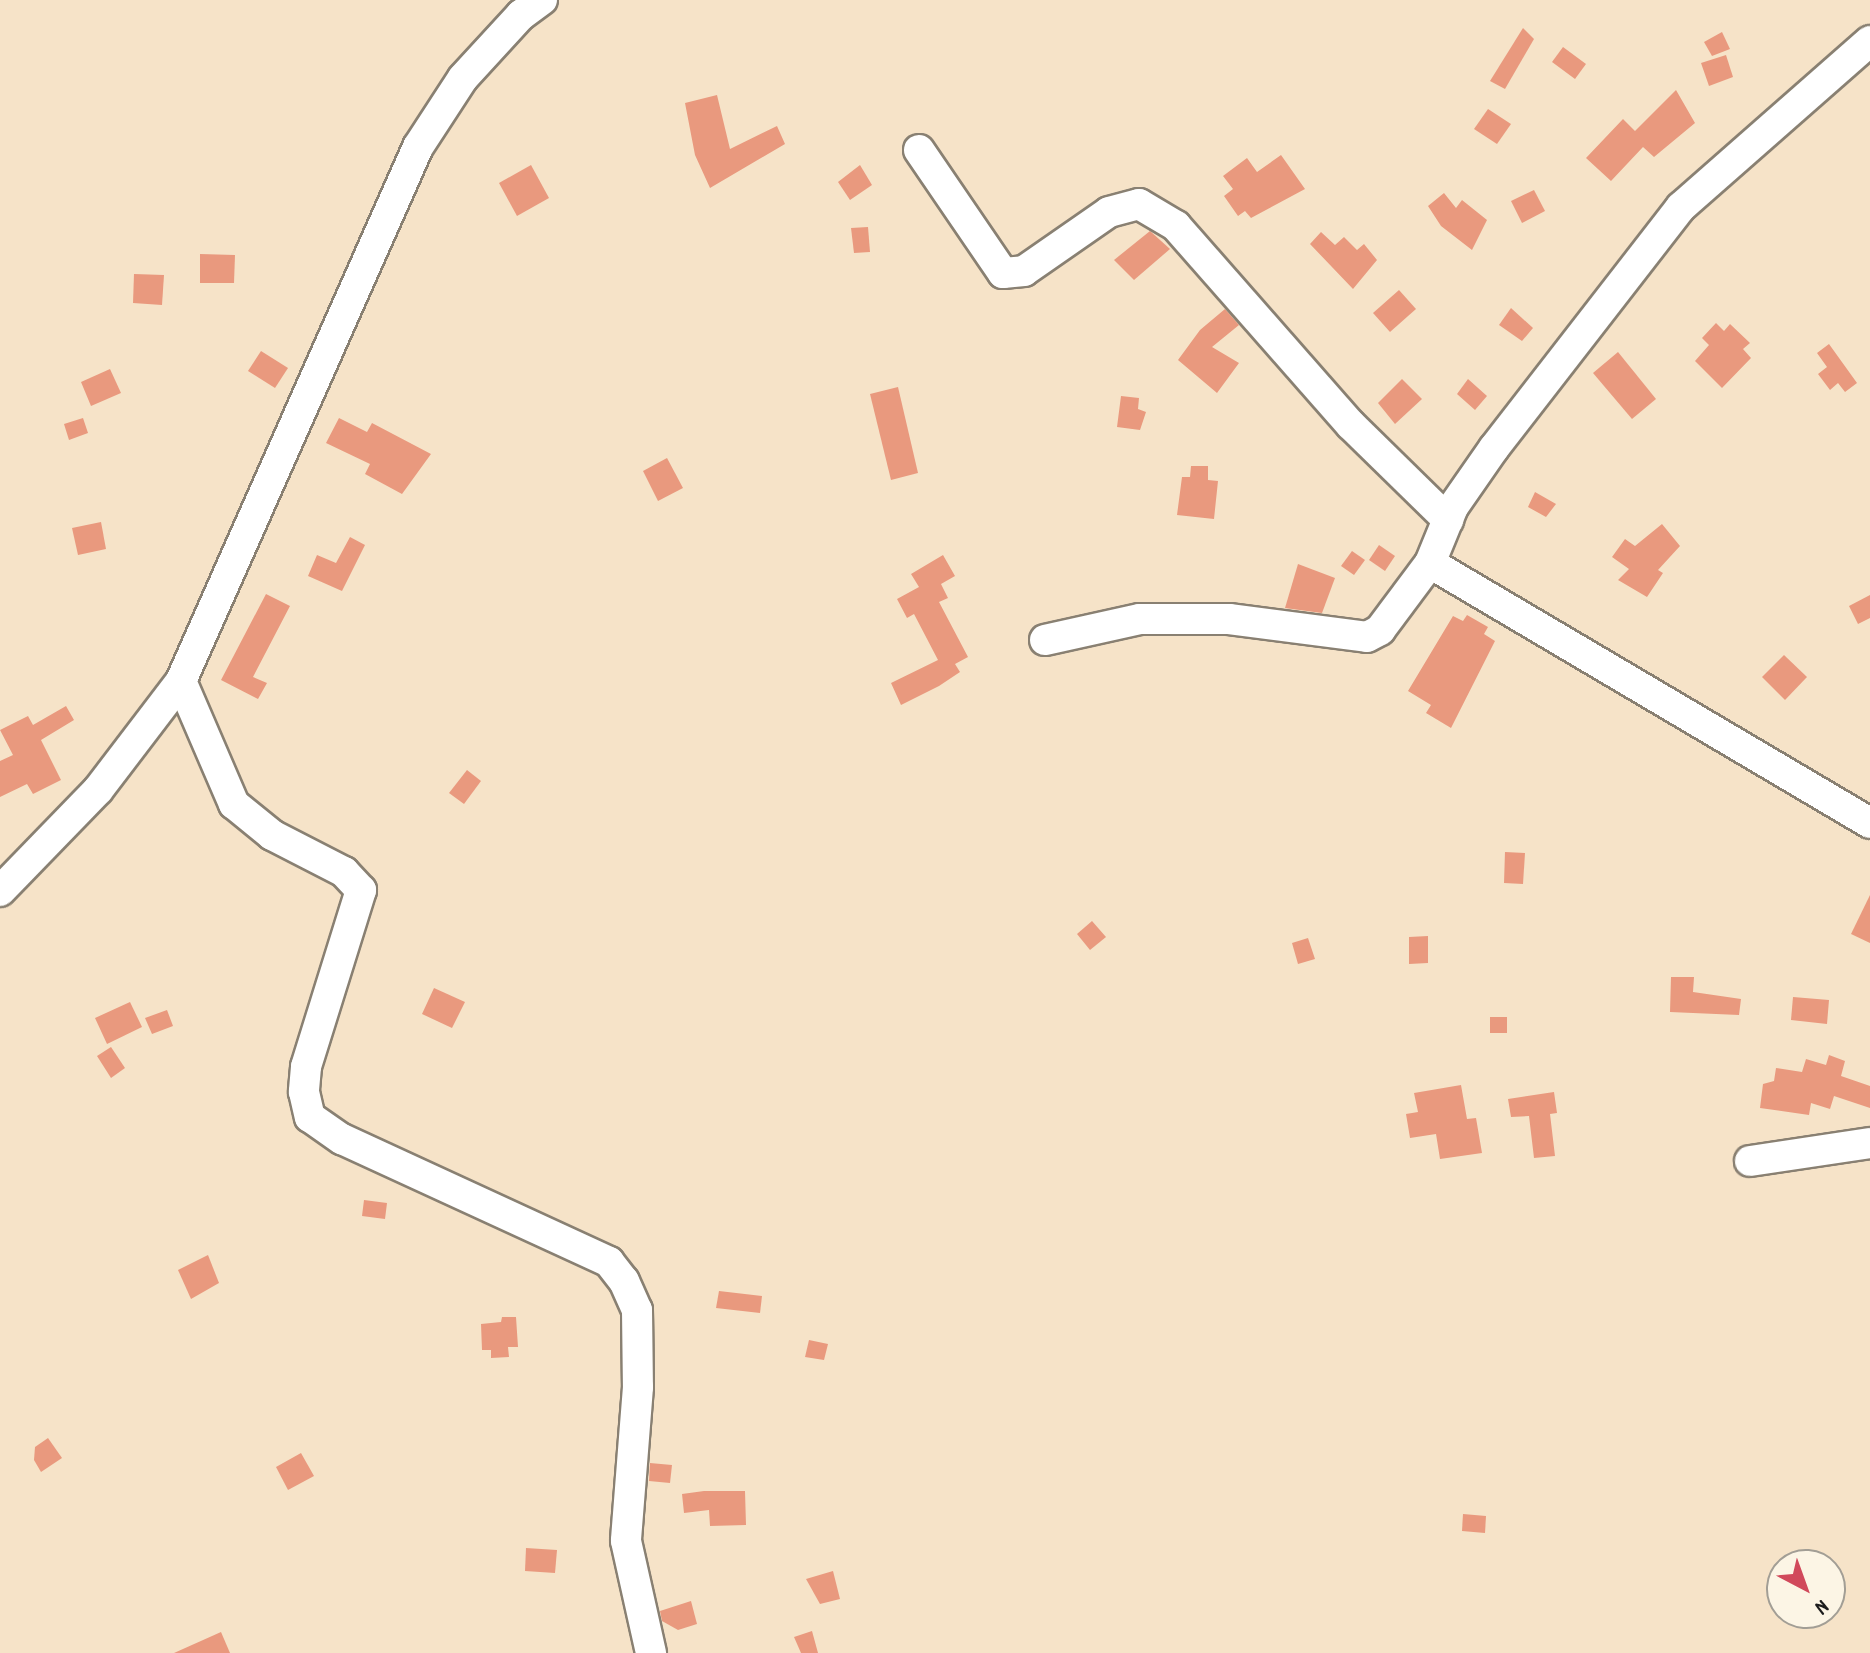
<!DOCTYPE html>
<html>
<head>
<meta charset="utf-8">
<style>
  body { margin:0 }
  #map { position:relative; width:1870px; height:1653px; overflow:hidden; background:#f6e3c8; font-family:Dekko,sans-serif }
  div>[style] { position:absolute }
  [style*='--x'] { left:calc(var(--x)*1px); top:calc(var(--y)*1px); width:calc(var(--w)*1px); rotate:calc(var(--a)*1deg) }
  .building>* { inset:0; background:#e9997e }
  .roads { filter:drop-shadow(2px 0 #898072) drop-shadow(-2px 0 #898072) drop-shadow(0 2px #898072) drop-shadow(0 -2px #898072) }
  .minor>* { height:30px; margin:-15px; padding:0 15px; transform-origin:15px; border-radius:15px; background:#fff }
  span { translate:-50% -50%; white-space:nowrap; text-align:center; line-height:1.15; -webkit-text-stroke:6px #fcf5e5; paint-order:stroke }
  .north { position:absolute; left:1766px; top:1549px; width:80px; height:80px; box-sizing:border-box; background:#fcf5e5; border:2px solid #a29e95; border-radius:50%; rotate:139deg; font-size:22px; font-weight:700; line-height:32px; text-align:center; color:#1c1c1c }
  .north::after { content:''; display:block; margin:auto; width:28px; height:36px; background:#d1495b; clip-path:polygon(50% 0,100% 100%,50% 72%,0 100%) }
</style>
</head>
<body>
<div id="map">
  <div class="building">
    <i style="clip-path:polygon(1523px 28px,1534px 39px,1505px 89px,1490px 81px)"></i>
    <i style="clip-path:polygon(1722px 32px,1730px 49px,1712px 56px,1704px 42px)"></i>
    <i style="clip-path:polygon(1563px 47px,1586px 64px,1575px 79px,1552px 62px)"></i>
    <i style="clip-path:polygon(1726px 55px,1733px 77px,1709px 86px,1701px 63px)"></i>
    <i style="clip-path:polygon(1676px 90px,1695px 123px,1654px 157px,1643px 147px,1611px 181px,1586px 158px,1623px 119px,1635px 131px)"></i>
    <i style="clip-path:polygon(717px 95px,730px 149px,777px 126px,785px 144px,710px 188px,695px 155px,685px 103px)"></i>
    <i style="clip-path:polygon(1488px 109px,1511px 124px,1497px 144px,1474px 129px)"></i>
    <i style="clip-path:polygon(1281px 155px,1305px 189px,1251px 218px,1245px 211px,1238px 216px,1224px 196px,1233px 189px,1223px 176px,1247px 158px,1257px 172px)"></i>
    <i style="clip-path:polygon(531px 165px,549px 198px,517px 216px,499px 183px)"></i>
    <i style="clip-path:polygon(860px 165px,872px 185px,850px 200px,838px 182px)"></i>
    <i style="clip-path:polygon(1534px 190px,1545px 211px,1522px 223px,1511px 201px)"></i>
    <i style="clip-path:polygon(1444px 193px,1456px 208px,1462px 200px,1487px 220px,1472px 250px,1441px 226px,1428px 206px)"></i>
    <i style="clip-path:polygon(868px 227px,870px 252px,854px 253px,851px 228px)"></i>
    <i style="clip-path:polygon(1150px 231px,1170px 249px,1134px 280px,1114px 260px)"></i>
    <i style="clip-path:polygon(1321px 232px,1335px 245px,1344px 237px,1357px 250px,1364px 244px,1377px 260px,1353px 289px,1310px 244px)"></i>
    <i style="clip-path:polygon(200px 254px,235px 255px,234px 283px,200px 283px)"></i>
    <i style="clip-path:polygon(134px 274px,164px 275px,162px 305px,133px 303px)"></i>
    <i style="clip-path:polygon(1399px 290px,1416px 309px,1390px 332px,1373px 313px)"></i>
    <i style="clip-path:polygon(1511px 308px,1533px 328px,1522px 341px,1499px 325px)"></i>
    <i style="clip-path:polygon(1225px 309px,1239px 325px,1212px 347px,1239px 363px,1217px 393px,1178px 360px,1200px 330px)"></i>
    <i style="clip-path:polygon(1716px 323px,1724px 331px,1730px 324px,1750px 343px,1743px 349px,1751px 358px,1722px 388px,1695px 361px,1709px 345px,1702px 338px)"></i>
    <i style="clip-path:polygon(1829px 344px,1857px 383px,1845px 392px,1838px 383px,1830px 390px,1818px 374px,1827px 367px,1817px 353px)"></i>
    <i style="clip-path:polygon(261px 351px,288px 368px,275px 388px,248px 371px)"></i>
    <i style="clip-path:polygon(1618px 352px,1656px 399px,1632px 419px,1593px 373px)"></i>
    <i style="clip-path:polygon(110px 369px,121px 393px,91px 406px,81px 382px)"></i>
    <i style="clip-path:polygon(1402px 379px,1422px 399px,1395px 424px,1378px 403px)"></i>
    <i style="clip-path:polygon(1468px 379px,1487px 396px,1475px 410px,1457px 394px)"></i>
    <i style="clip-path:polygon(898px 387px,918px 473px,891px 480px,870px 394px)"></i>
    <i style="clip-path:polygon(1121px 396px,1139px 398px,1138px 409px,1146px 412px,1140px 430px,1117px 427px)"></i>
    <i style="clip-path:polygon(83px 418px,88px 433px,69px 440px,64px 424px)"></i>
    <i style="clip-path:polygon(339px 418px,367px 432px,372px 423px,431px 454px,402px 494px,365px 474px,370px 464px,326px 443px)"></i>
    <i style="clip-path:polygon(667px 458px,683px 488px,658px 501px,643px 471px)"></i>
    <i style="clip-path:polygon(1191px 466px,1208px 466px,1208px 480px,1218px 481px,1214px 519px,1177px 515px,1182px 477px,1190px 477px)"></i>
    <i style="clip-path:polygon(1535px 492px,1556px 504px,1546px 517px,1528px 507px)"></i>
    <i style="clip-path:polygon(101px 522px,106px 549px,78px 555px,72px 528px)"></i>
    <i style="clip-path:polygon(1662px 524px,1680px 546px,1658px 570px,1663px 573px,1647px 597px,1618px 580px,1629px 569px,1612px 557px,1625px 539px,1635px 546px)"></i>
    <i style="clip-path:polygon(350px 537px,365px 545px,342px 591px,308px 576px,317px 555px,336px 563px)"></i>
    <i style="clip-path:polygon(1379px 545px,1395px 556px,1385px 571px,1369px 560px)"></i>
    <i style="clip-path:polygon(1352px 551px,1365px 560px,1354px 575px,1341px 566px)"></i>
    <i style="clip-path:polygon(943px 555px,955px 576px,941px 584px,948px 598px,939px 602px,968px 657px,955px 664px,960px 672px,939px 686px,901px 705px,891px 683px,938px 660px,914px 614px,907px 618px,897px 599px,919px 587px,911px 574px)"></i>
    <i style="clip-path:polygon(1298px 564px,1335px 578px,1322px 613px,1285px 608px)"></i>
    <i style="clip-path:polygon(266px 594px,290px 606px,253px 677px,267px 683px,258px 699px,221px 680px)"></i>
    <i style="clip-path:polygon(1870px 595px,1870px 618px,1858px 624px,1849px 606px)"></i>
    <i style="clip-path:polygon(1467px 615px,1488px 627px,1484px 634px,1495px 641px,1451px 728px,1426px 713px,1431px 705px,1408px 691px,1453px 616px,1463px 621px)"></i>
    <i style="clip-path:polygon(1784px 655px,1807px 677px,1785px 700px,1762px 677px)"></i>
    <i style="clip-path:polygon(66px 706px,74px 720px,41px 740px,61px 780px,33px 794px,27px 784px,0 797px,0 761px,13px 755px,0 730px,28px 716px,33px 725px)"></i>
    <i style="clip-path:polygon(467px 770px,481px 781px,464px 804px,449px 793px)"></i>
    <i style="clip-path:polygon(1505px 852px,1525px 853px,1523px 884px,1504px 883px)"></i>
    <i style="clip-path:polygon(1870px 895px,1870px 943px,1851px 934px)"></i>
    <i style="clip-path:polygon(1092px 921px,1106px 937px,1090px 950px,1077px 934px)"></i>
    <i style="clip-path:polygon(1428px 936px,1428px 963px,1409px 964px,1409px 937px)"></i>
    <i style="clip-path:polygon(1308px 938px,1315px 959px,1298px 964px,1292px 943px)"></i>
    <i style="clip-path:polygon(1671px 977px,1694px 977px,1693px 992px,1741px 999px,1739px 1015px,1670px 1012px)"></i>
    <i style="clip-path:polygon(434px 988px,465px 1002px,452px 1028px,422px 1014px)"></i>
    <i style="clip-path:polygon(1793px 997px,1829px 1000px,1827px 1024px,1791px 1020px)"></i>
    <i style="clip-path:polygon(130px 1002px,142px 1027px,107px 1044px,95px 1018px)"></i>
    <i style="clip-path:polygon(167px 1010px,173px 1026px,152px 1034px,145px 1018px)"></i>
    <i style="clip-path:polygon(1490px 1017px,1507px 1017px,1507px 1033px,1490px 1033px)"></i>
    <i style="clip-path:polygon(111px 1047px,125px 1068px,111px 1078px,97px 1056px)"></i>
    <i style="clip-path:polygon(1829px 1055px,1845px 1061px,1841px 1076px,1870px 1086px,1870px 1108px,1834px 1096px,1830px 1109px,1811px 1103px,1809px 1115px,1760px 1108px,1763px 1084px,1774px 1081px,1776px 1068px,1802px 1072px,1806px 1059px,1826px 1065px)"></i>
    <i style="clip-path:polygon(1461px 1085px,1467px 1119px,1476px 1118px,1482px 1153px,1440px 1159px,1436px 1134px,1410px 1138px,1406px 1114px,1418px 1112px,1414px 1093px)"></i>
    <i style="clip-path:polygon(1554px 1092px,1557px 1113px,1550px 1114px,1555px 1156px,1534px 1158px,1529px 1116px,1511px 1117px,1508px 1099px)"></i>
    <i style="clip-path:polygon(364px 1200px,387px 1203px,385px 1219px,362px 1216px)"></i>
    <i style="clip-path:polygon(208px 1255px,219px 1283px,191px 1299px,178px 1270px)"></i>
    <i style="clip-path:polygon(719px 1291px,762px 1296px,760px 1313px,716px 1308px)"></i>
    <i style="clip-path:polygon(502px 1317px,516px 1317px,518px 1347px,508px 1347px,509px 1357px,491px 1358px,491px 1350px,482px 1350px,481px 1324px,501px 1322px)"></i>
    <i style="clip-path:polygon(809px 1340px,828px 1344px,824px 1360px,805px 1357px)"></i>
    <i style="clip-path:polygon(48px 1438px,62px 1458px,41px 1472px,34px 1460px,35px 1447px)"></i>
    <i style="clip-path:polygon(301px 1453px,314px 1476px,288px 1490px,276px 1467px)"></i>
    <i style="clip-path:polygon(650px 1463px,672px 1465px,670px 1483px,649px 1481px)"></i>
    <i style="clip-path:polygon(704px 1491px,745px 1491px,746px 1525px,710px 1526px,709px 1510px,684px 1513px,682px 1494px)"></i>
    <i style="clip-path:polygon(1463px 1514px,1486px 1516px,1485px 1533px,1462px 1531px)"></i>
    <i style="clip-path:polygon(526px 1548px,557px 1550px,555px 1573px,525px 1571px)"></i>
    <i style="clip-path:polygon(833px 1571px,840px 1599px,820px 1604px,806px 1579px)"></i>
    <i style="clip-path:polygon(691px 1601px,697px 1624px,678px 1630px,662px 1621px,660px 1611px)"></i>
    <i style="clip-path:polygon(812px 1631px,818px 1653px,801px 1653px,794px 1637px)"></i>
    <i style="clip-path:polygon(221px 1632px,230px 1653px,174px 1653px)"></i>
  </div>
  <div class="roads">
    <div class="minor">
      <i style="--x:1870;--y:41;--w:252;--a:138.7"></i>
      <i style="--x:1681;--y:207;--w:305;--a:127.8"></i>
      <i style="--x:1494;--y:448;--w:72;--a:124.8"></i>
      <i style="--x:1453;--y:507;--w:61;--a:112.3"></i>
      <i style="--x:1430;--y:563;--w:511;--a:30.58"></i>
      <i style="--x:919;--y:150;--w:149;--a:55.7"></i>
      <i style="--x:1003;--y:273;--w:21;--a:-5"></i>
      <i style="--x:1024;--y:271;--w:103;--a:-34.8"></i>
      <i style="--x:1109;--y:212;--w:31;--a:-15"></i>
      <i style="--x:1139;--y:204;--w:43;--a:30.7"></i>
      <i style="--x:1176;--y:226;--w:265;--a:48.7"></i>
      <i style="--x:1351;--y:425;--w:136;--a:44.4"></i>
      <i style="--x:1045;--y:640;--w:97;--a:-12.5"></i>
      <i style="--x:1140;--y:619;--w:89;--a:0"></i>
      <i style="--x:1229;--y:619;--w:139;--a:7.4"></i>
      <i style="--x:1367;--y:637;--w:15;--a:-28"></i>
      <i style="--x:1380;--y:630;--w:84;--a:-53.3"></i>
      <i style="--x:181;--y:681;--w:134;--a:66.7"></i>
      <i style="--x:234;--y:804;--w:49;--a:39.2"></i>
      <i style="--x:272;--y:835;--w:81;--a:27.2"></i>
      <i style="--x:344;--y:872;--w:25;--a:47"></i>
      <i style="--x:361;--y:890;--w:185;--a:107.3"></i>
      <i style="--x:306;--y:1067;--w:25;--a:95"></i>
      <i style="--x:304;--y:1092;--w:26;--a:77"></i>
      <i style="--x:310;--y:1117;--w:39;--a:35"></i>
      <i style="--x:342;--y:1139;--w:294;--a:24.7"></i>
      <i style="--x:609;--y:1262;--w:24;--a:52"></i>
      <i style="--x:624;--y:1281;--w:32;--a:66"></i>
      <i style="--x:637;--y:1310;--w:77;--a:89.3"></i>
      <i style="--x:638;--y:1387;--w:154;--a:94.5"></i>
      <i style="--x:626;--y:1541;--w:115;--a:77.4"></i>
      <i style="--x:0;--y:891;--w:141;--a:-45.9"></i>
      <i style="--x:98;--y:790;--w:137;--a:-52.7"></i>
      <i style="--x:181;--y:681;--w:584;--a:-66.07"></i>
      <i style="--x:418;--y:147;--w:82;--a:-56.9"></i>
      <i style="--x:463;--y:78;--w:86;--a:-47.4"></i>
      <i style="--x:521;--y:15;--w:26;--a:-36"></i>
      <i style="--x:1750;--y:1161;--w:121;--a:-8.5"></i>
    </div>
  </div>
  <div class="north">N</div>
</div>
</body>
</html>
